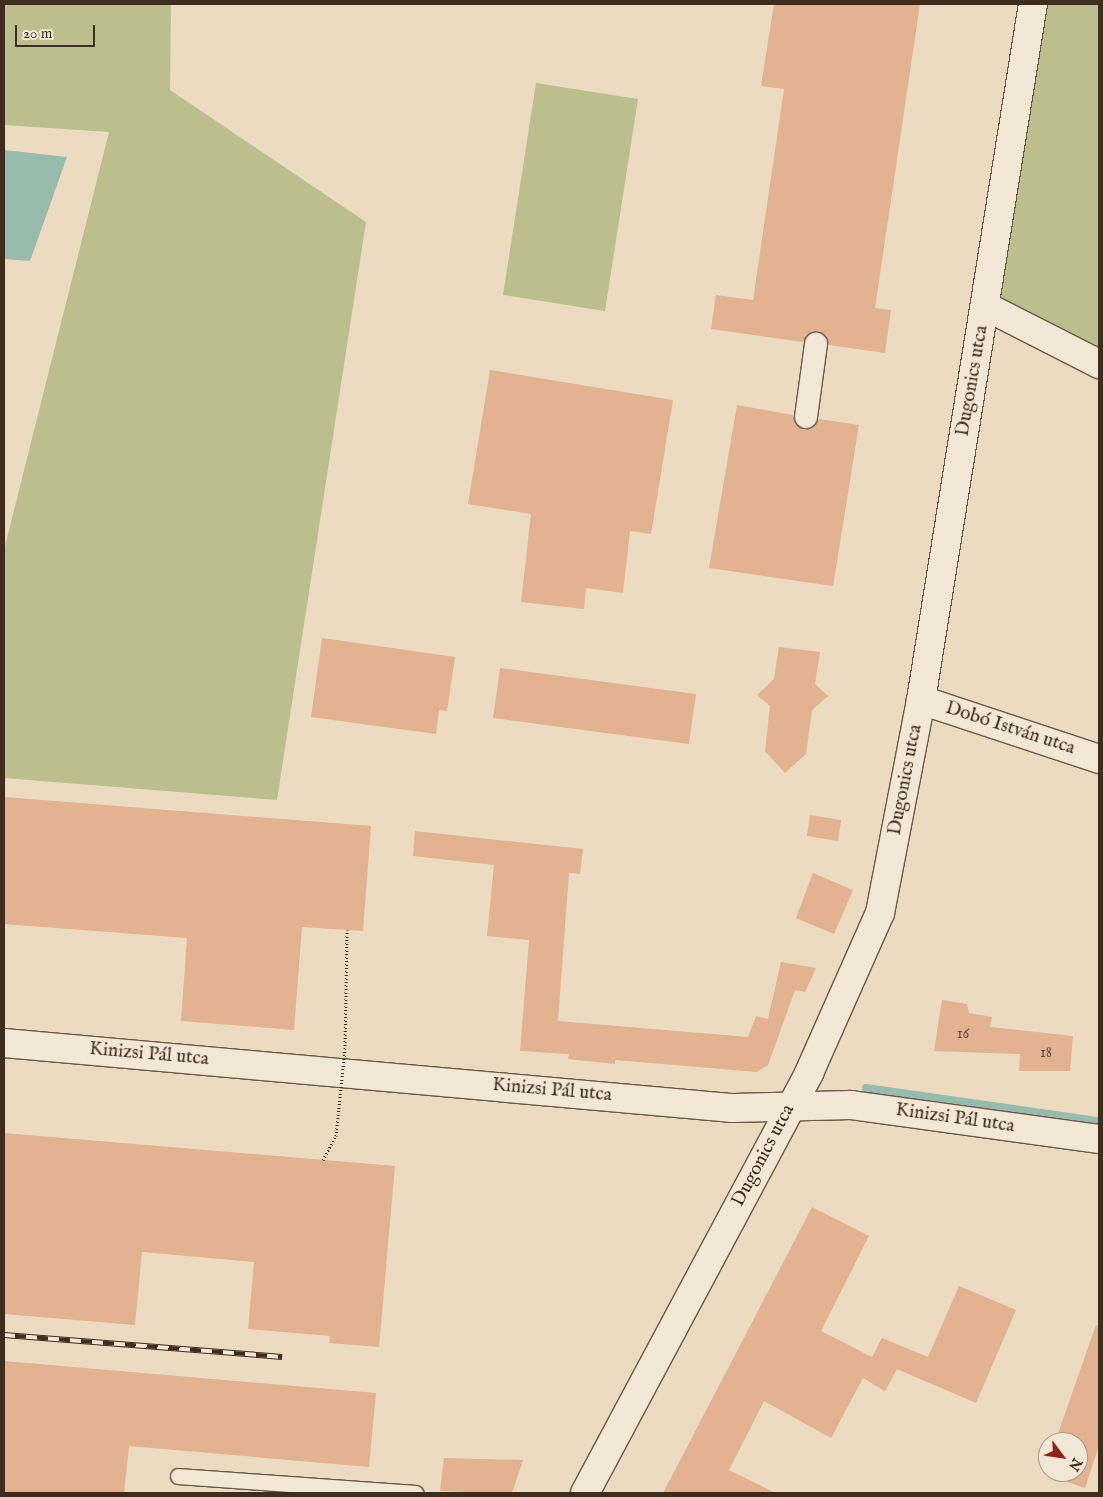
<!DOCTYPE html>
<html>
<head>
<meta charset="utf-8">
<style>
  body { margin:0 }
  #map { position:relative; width:1103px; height:1497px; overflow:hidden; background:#ecdbc0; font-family:"IM FELL English",serif }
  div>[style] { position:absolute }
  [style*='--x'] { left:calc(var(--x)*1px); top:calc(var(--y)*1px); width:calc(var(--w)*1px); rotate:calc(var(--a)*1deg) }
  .green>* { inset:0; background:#bdbe8e }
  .water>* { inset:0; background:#99bbae }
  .stream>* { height:8px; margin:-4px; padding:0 4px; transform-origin:4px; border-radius:4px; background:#99bbae }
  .building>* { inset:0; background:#e2b291 }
  .roads { filter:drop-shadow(1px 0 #6b5847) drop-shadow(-1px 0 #6b5847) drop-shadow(0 1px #6b5847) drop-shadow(0 -1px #6b5847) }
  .service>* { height:15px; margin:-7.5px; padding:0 7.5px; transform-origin:7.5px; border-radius:7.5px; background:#f3e8d6 }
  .pedestrian>* { height:22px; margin:-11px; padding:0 11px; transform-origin:11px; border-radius:11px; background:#f3e8d6 }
  .minor>* { height:28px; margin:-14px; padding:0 14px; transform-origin:14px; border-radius:14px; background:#f3e8d6 }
  .rail>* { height:5.5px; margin-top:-2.75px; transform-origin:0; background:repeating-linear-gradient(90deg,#f3e8d6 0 11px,#402c1f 0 22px); box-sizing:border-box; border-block:1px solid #402c1f }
  .path-bridge>* { height:3px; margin-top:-1.5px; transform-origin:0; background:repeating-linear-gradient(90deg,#402c1f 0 1px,transparent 0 3.5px) }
  span { translate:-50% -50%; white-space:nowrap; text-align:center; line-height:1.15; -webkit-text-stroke:4px #f3e8d6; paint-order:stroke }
  .number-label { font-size:16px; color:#684e3c }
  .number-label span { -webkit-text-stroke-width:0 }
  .street-label { font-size:19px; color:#402c1f }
  .frame { position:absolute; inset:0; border:5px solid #402c1f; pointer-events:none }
  .north { position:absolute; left:1038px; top:1432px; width:50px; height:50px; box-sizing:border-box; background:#f3e8d6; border:1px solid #ab9d8d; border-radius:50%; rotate:121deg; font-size:14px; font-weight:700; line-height:20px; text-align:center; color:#402c1f }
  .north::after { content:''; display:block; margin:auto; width:18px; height:22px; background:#8f2418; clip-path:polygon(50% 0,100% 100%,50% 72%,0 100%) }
  .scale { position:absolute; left:15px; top:25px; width:80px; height:22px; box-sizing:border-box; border:2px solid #402c1f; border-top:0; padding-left:6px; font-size:15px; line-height:18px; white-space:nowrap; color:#402c1f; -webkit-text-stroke:4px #f3e8d6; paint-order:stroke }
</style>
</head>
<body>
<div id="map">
  <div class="green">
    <i style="clip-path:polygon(4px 4px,171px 4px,170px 90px,366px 222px,277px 800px,4px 778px,4px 550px,109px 132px,4px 125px)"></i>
    <i style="clip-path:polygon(1038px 4px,1099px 4px,1099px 364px,987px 307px)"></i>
    <i style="clip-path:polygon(536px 83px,638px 99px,605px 311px,503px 295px)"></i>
  </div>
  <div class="water">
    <i style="clip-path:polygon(4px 150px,67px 157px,30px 261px,4px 259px)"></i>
  </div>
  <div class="stream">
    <i style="--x:866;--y:1088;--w:235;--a:8.1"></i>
  </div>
  <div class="building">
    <i style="clip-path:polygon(774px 4px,920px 4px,875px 308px,891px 310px,885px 353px,829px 345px,824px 334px,818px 331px,811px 332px,803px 342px,711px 329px,716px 295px,753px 300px,784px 89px,761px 86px)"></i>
    <i style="clip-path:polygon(490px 370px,673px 400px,651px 534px,630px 531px,623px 593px,586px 588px,584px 609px,521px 602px,531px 514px,468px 504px)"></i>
    <i style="clip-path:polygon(737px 405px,793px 415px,794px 422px,804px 430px,811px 429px,819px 419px,859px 425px,833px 586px,709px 568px)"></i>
    <i style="clip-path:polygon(322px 638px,455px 657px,447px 711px,439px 710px,436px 734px,311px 717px)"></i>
    <i style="clip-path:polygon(779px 647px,820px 652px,815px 684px,828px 696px,812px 710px,806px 754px,785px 773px,765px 751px,770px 706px,757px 695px,774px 679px)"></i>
    <i style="clip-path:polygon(500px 668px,696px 694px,689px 744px,493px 718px)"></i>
    <i style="clip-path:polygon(4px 797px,371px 826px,363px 931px,302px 927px,294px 1030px,181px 1021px,187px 938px,4px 924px)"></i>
    <i style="clip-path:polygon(810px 815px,841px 820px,838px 841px,807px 836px)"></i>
    <i style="clip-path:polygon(415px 831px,583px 849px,580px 874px,569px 873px,558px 1021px,748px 1037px,756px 1016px,768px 1019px,781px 962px,816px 968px,805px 992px,795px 990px,768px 1065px,757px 1072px,615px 1060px,615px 1064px,568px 1059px,569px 1054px,520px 1051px,529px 940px,487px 936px,494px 865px,413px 856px)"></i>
    <i style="clip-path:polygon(813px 873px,853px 890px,834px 934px,796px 918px)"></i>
    <i style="clip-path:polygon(942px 1000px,967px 1004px,969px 1013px,992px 1017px,990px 1027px,1073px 1036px,1070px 1071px,1019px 1071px,1020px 1054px,934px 1051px)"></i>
    <i style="clip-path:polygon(4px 1133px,395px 1166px,379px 1347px,329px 1343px,330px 1336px,248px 1329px,254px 1262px,142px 1252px,135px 1325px,4px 1314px)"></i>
    <i style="clip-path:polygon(812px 1207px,869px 1236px,821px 1331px,872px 1357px,882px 1338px,928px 1357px,959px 1286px,1016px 1310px,976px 1403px,897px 1369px,885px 1391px,863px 1378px,831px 1438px,764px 1401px,729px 1470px,776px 1493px,663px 1493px)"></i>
    <i style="clip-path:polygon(1096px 1325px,1099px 1326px,1099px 1446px,1085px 1488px,1044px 1474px,1048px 1461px,1048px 1472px,1078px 1472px,1078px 1442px,1055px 1442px)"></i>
    <i style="clip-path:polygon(4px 1361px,376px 1393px,369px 1467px,129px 1446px,124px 1493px,4px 1493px)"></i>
    <i style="clip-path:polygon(444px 1458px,523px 1460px,512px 1493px,484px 1493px,440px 1491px)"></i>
  </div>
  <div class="roads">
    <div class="service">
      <i style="--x:178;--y:1476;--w:238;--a:4.1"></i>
    </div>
    <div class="pedestrian">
      <i style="--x:806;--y:417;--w:74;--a:-82.2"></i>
    </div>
    <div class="minor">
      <i style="--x:987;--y:307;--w:126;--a:27"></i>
      <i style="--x:921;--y:700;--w:188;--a:18.3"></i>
      <i style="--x:4;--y:1043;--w:732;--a:5.1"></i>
      <i style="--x:733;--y:1108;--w:118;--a:-1.5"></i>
      <i style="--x:851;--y:1105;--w:250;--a:7.8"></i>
      <i style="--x:585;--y:1493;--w:476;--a:-61.9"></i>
      <i style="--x:809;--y:1073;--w:175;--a:-66.1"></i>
      <i style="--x:880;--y:913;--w:217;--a:-79.1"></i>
      <i style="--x:921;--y:700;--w:705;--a:-80.86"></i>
    </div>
  </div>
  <div class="rail">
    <i style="--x:4;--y:1335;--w:279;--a:4.5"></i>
  </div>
  <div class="path-bridge">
    <i style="--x:323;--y:1160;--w:27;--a:-62"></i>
    <i style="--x:336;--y:1136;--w:87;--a:-84.1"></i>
    <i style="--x:345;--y:1049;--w:119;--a:-89"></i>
  </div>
  <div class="number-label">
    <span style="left:963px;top:1034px">16</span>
    <span style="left:1046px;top:1053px">18</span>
  </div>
  <div class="street-label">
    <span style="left:973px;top:381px;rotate:-80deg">Dugonics utca</span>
    <span style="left:1010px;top:729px;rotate:18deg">Dobó István utca</span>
    <span style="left:906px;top:780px;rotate:-79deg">Dugonics utca</span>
    <span style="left:149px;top:1055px;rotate:5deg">Kinizsi Pál utca</span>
    <span style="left:552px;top:1091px;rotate:5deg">Kinizsi Pál utca</span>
    <span style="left:955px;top:1119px;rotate:8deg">Kinizsi Pál utca</span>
    <span style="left:764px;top:1156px;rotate:-62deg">Dugonics utca</span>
  </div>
  <div class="frame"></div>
  <div class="north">N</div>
  <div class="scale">20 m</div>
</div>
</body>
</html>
